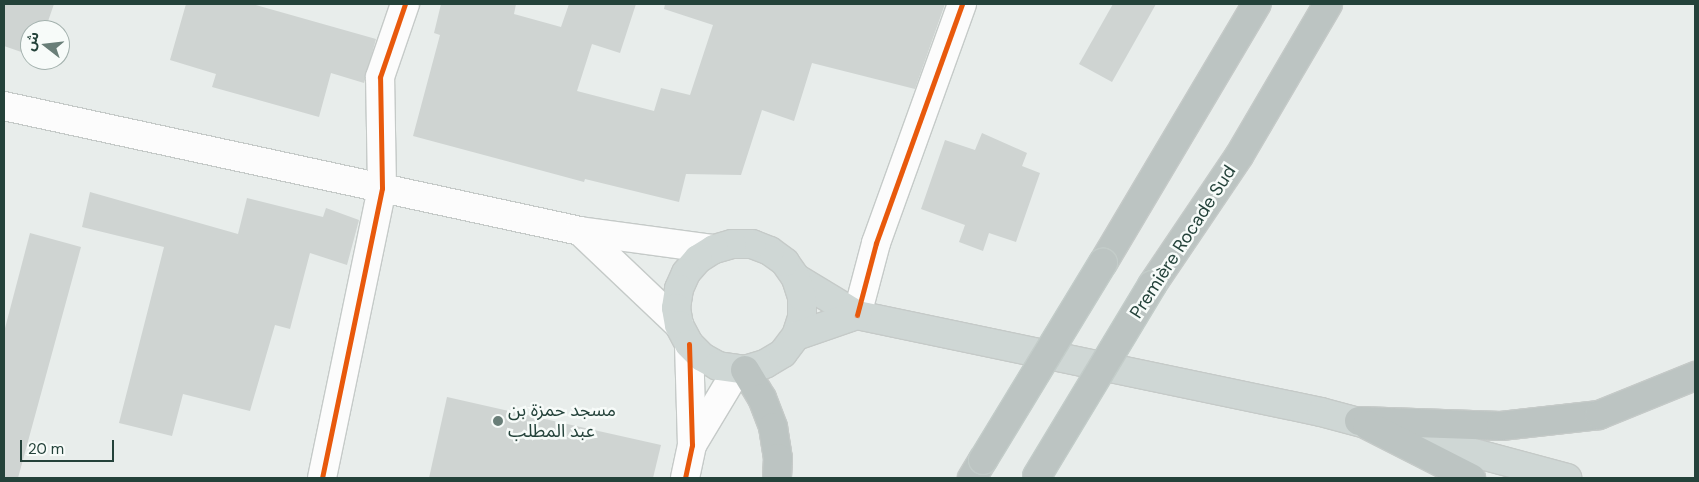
<!DOCTYPE html>
<html>
<head>
<meta charset="utf-8">
<style>
  body { margin:0 }
  #map { position:relative; width:1699px; height:482px; overflow:hidden; background:#e8edeb; font-family:"DM Sans","Noto Sans Arabic",sans-serif }
  div>[style] { position:absolute }
  [style*='--x'] { left:calc(var(--x)*1px); top:calc(var(--y)*1px); width:calc(var(--w)*1px); rotate:calc(var(--a)*1deg) }
  .building>* { inset:0; background:#cfd4d2 }
  .roads { filter:drop-shadow(1px 0 #c5cac8) drop-shadow(-1px 0 #c5cac8) drop-shadow(0 1px #c5cac8) drop-shadow(0 -1px #c5cac8) }
  .street>* { height:28px; margin:-14px; padding:0 14px; transform-origin:14px; border-radius:14px; background:#fcfcfc }
  .secondary>* { height:28px; margin:-14px; padding:0 14px; transform-origin:14px; border-radius:14px; background:#fcfcfc }
  .primary>* { height:28px; margin:-14px; padding:0 14px; transform-origin:14px; border-radius:14px; background:#cfd7d5 }
  .highway>* { height:28px; margin:-14px; padding:0 14px; transform-origin:14px; border-radius:14px; background:#bcc4c2 }
  .bridges { filter:drop-shadow(1px 0 #c3ccc9) drop-shadow(-1px 0 #c3ccc9) drop-shadow(0 1px #c3ccc9) drop-shadow(0 -1px #c3ccc9) }
  .highway-bridge>* { height:28px; margin:-14px; padding:0 14px; transform-origin:14px; border-radius:14px; background:#bcc4c2 }
  .cycleway>* { height:5px; margin:-2.5px; padding:0 2.5px; transform-origin:2.5px; border-radius:2.5px; background:#e8590c }
  .dots>* { width:14px; height:14px; translate:-50% -50%; box-sizing:border-box; border:2px solid #f7fbf9; border-radius:50% }
  span { translate:-50% -50%; white-space:nowrap; text-align:center; line-height:1.15; -webkit-text-stroke:5px #f7fbf9; paint-order:stroke }
  .street-label { font-size:18px; color:#24423a }
  .poi-label { font-size:18px; color:#24423a }
  .left { translate:0 -50%; text-align:left }
  .frame { position:absolute; inset:0; border:5px solid #24423a; pointer-events:none }
  .north { position:absolute; left:20px; top:20px; width:50px; height:50px; box-sizing:border-box; background:#f7fbf9; border:1px solid #a3b1ad; border-radius:50%; rotate:286deg; font-size:14px; font-weight:700; line-height:20px; text-align:center; color:#24423a }
  .north::after { content:''; display:block; margin:auto; width:18px; height:22px; background:#697e78; clip-path:polygon(50% 0,100% 100%,50% 72%,0 100%) }
  .scale { position:absolute; left:20px; top:440px; width:94px; height:22px; box-sizing:border-box; border:2px solid #24423a; border-top:0; padding-left:6px; font-size:15px; line-height:18px; white-space:nowrap; color:#24423a; -webkit-text-stroke:4px #f7fbf9; paint-order:stroke }
</style>
</head>
<body>
<div id="map">
  <div class="building">
    <i style="clip-path:polygon(4px 4px,54px 4px,45px 30px,30px 30px,30px 55px,4px 46px)"></i>
    <i style="clip-path:polygon(186px 4px,252px 4px,376px 39px,364px 83px,331px 73px,319px 117px,212px 87px,216px 74px,170px 60px)"></i>
    <i style="clip-path:polygon(441px 4px,516px 4px,514px 14px,561px 27px,569px 4px,636px 4px,620px 53px,592px 44px,577px 91px,654px 111px,661px 88px,690px 95px,713px 25px,664px 9px,665px 4px,945px 4px,915px 89px,812px 63px,794px 121px,762px 110px,741px 175px,686px 174px,679px 202px,585px 179px,584px 182px,413px 136px,440px 35px,434px 33px)"></i>
    <i style="clip-path:polygon(1113px 4px,1156px 4px,1112px 82px,1079px 64px)"></i>
    <i style="clip-path:polygon(982px 133px,1027px 153px,1022px 166px,1040px 173px,1016px 242px,989px 233px,983px 251px,959px 242px,965px 225px,921px 209px,945px 140px,975px 150px)"></i>
    <i style="clip-path:polygon(90px 192px,238px 234px,247px 198px,323px 217px,326px 208px,359px 220px,347px 265px,310px 253px,290px 329px,275px 325px,250px 411px,183px 394px,172px 436px,119px 423px,164px 247px,82px 227px)"></i>
    <i style="clip-path:polygon(30px 233px,81px 247px,18px 478px,4px 478px,4px 332px)"></i>
    <i style="clip-path:polygon(447px 397px,661px 445px,653px 478px,429px 478px)"></i>
  </div>
  <div class="roads">
    <div class="street">
      <i style="--x:857;--y:315;--w:74;--a:-75.2"></i>
      <i style="--x:876;--y:243;--w:254;--a:-70.2"></i>
      <i style="--x:692;--y:445;--w:87;--a:-59"></i>
      <i style="--x:322;--y:478;--w:296;--a:-78.3"></i>
      <i style="--x:382;--y:188;--w:111;--a:-91"></i>
      <i style="--x:380;--y:77;--w:77;--a:-71.1"></i>
      <i style="--x:685;--y:478;--w:34;--a:-78"></i>
      <i style="--x:692;--y:445;--w:101;--a:-91.7"></i>
    </div>
    <div class="secondary">
      <i style="--x:4;--y:106;--w:589;--a:12.24"></i>
      <i style="--x:580;--y:231;--w:135;--a:7.7"></i>
      <i style="--x:580;--y:231;--w:137;--a:43.5"></i>
    </div>
    <div class="primary">
      <i style="--x:796;--y:278;--w:71;--a:31.2"></i>
      <i style="--x:857;--y:315;--w:474;--a:11.8"></i>
      <i style="--x:1321;--y:412;--w:255;--a:15"></i>
      <i style="--x:796;--y:336;--w:20;--a:-72"></i>
      <i style="--x:802;--y:317;--w:20;--a:-90"></i>
      <i style="--x:802;--y:297;--w:20;--a:-108"></i>
      <i style="--x:796;--y:278;--w:19;--a:-125"></i>
      <i style="--x:785;--y:262;--w:19;--a:-144"></i>
      <i style="--x:770;--y:251;--w:19;--a:-159"></i>
      <i style="--x:752;--y:244;--w:20;--a:180"></i>
      <i style="--x:732;--y:244;--w:19;--a:164"></i>
      <i style="--x:714;--y:249;--w:19;--a:148"></i>
      <i style="--x:698;--y:259;--w:18;--a:131"></i>
      <i style="--x:686;--y:273;--w:17;--a:114"></i>
      <i style="--x:679;--y:289;--w:19;--a:99"></i>
      <i style="--x:676;--y:308;--w:17;--a:80"></i>
      <i style="--x:679;--y:325;--w:21;--a:62"></i>
      <i style="--x:689;--y:344;--w:18;--a:45"></i>
      <i style="--x:702;--y:357;--w:18;--a:29"></i>
      <i style="--x:718;--y:366;--w:27;--a:8"></i>
      <i style="--x:745;--y:370;--w:21;--a:-17"></i>
      <i style="--x:765;--y:364;--w:21;--a:-31"></i>
      <i style="--x:783;--y:353;--w:21;--a:-53"></i>
      <i style="--x:796;--y:336;--w:65;--a:-19"></i>
    </div>
    <div class="highway">
      <i style="--x:1103;--y:263;--w:301;--a:-59.3"></i>
      <i style="--x:1152;--y:285;--w:156;--a:-56"></i>
      <i style="--x:1239;--y:156;--w:176;--a:-59.6"></i>
      <i style="--x:745;--y:370;--w:33;--a:59"></i>
      <i style="--x:762;--y:398;--w:31;--a:69"></i>
      <i style="--x:773;--y:427;--w:31;--a:81"></i>
      <i style="--x:778;--y:458;--w:20;--a:93"></i>
      <i style="--x:1359;--y:421;--w:142;--a:2"></i>
      <i style="--x:1501;--y:426;--w:99;--a:-6.4"></i>
      <i style="--x:1599;--y:415;--w:104;--a:-22.1"></i>
      <i style="--x:1367;--y:425;--w:117;--a:27"></i>
      <i style="--x:972;--y:478;--w:21;--a:-59"></i>
    </div>
  </div>
  <div class="bridges">
    <div class="highway-bridge">
      <i style="--x:983;--y:460;--w:231;--a:-58.7"></i>
      <i style="--x:1037;--y:476;--w:223;--a:-58.9"></i>
    </div>
  </div>
  <div class="cycleway">
    <i style="--x:857;--y:315;--w:74;--a:-75.2"></i>
    <i style="--x:876;--y:243;--w:254;--a:-70.2"></i>
    <i style="--x:322;--y:478;--w:296;--a:-78.3"></i>
    <i style="--x:382;--y:188;--w:111;--a:-91"></i>
    <i style="--x:380;--y:77;--w:77;--a:-71.1"></i>
    <i style="--x:685;--y:478;--w:34;--a:-78"></i>
    <i style="--x:692;--y:445;--w:101;--a:-91.7"></i>
  </div>
  <div class="dots">
    <i style="left:498px;top:421px;background:#697e78"></i>
  </div>
  <div class="street-label">
    <span style="left:1183px;top:242px;rotate:-57deg">Première Rocade Sud</span>
  </div>
  <div class="poi-label">
    <span class="left" style="left:508px;top:421px">مسجد حمزة بن<br>عبد المطلب</span>
  </div>
  <div class="frame"></div>
  <div class="north">ش</div>
  <div class="scale">20 m</div>
</div>
</body>
</html>
